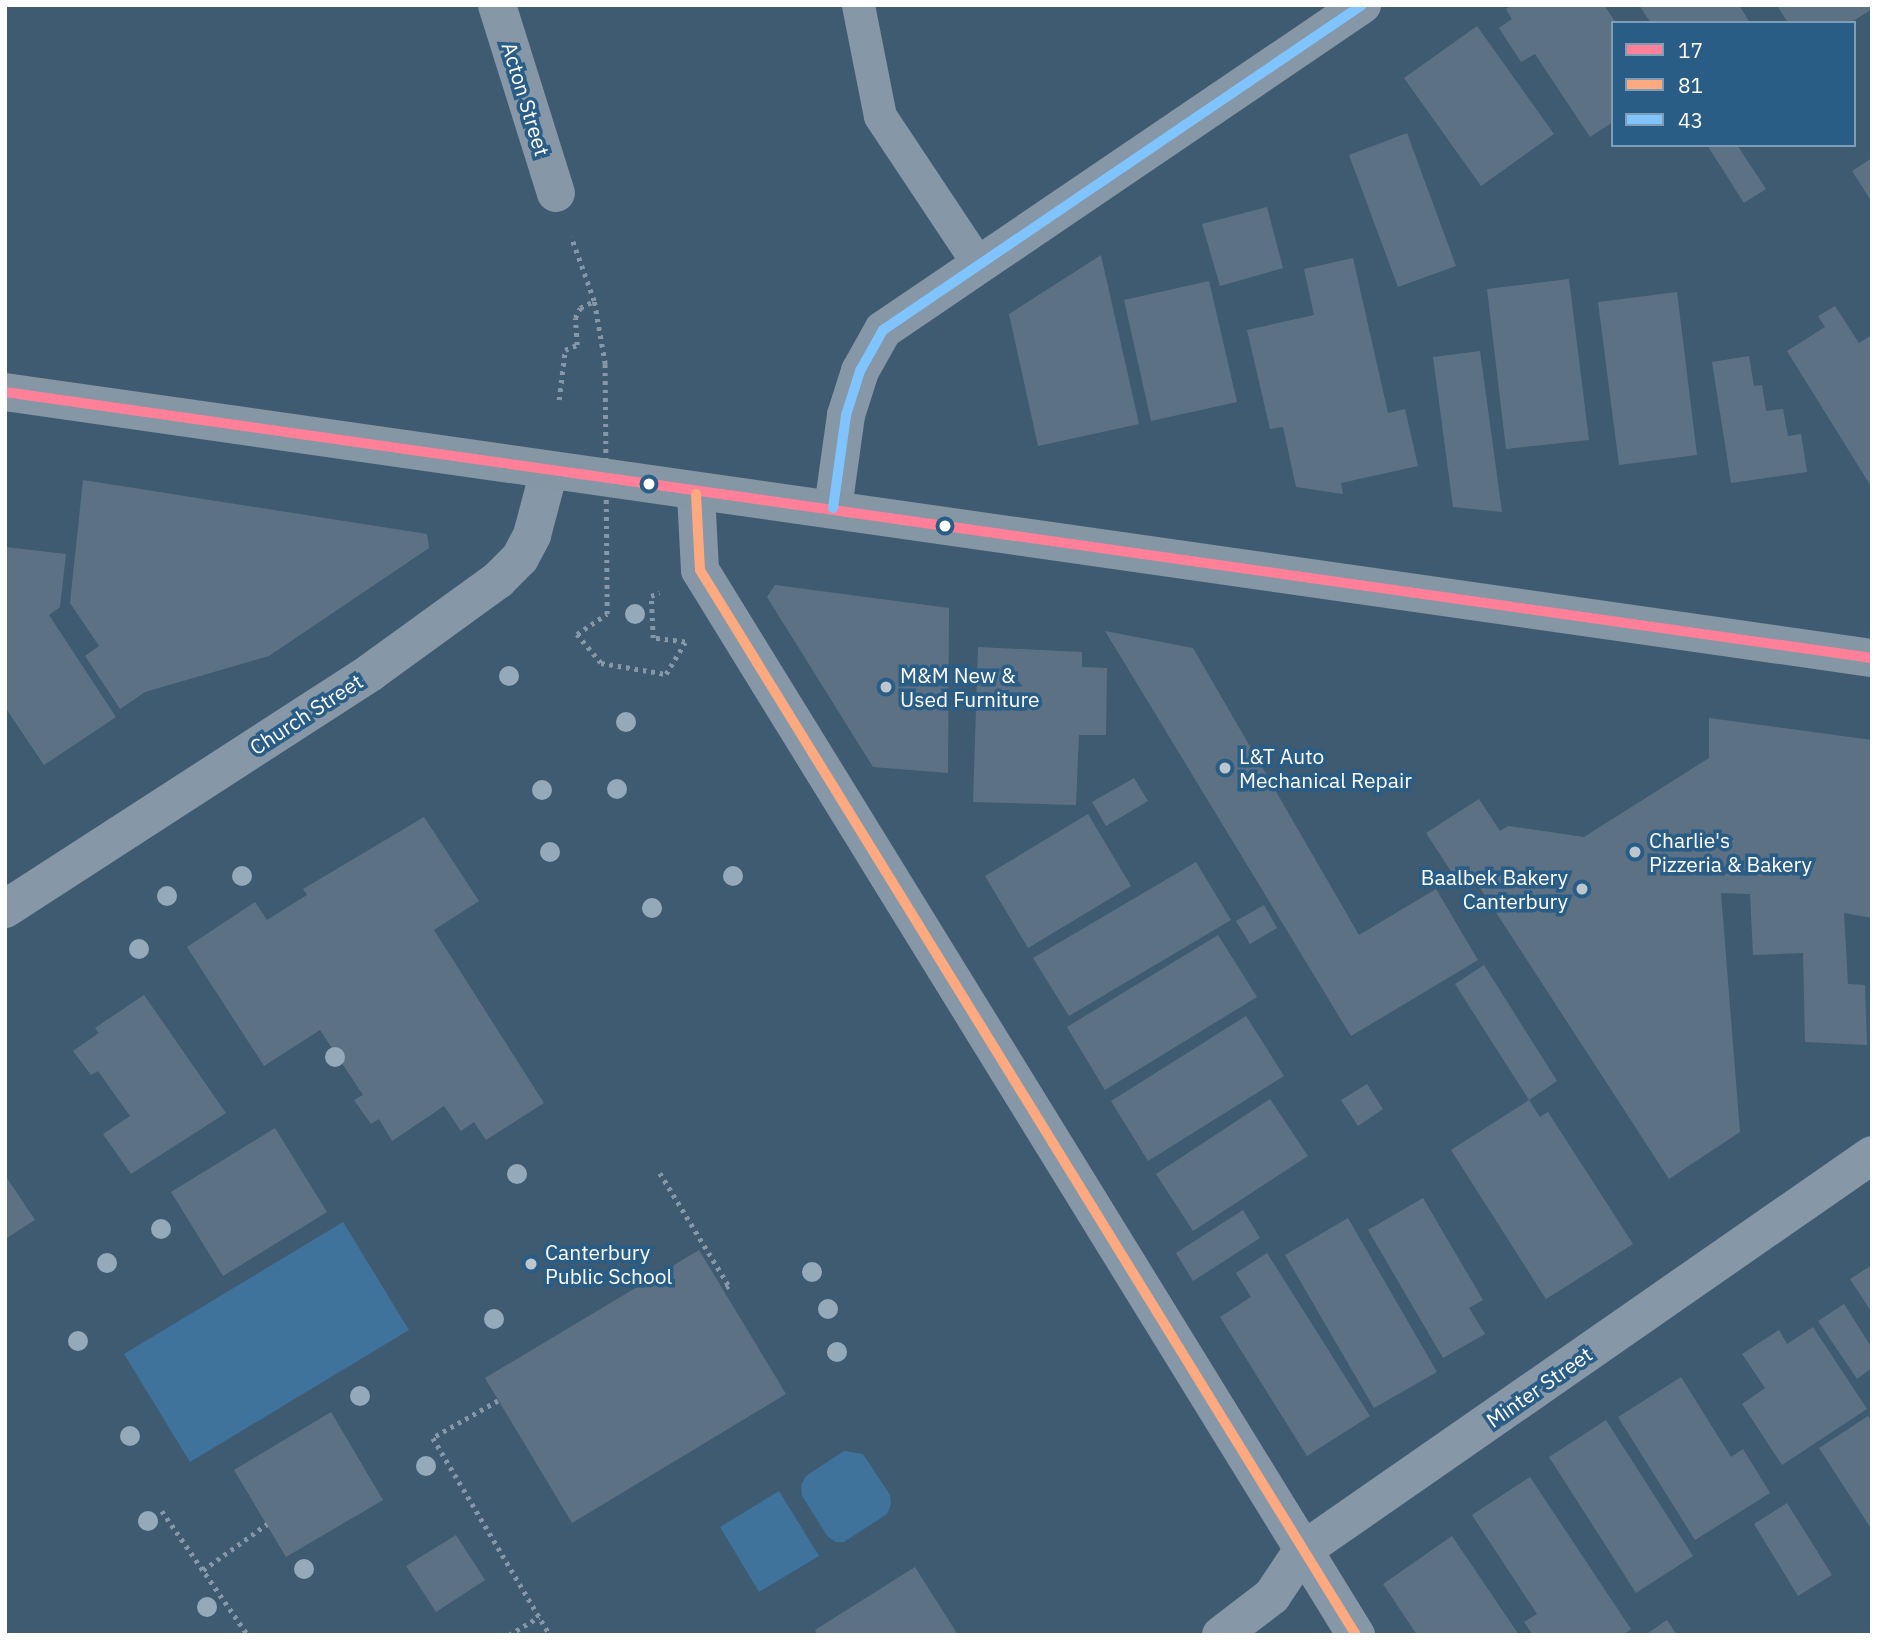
<!DOCTYPE html>
<html>
<head>
<meta charset="utf-8">
<style>
  body { margin:0 }
  #map { position:relative; width:1877px; height:1640px; overflow:hidden; background:#3f5b71; font-family:"IBM Plex Sans",sans-serif }
  div>[style] { position:absolute }
  [style*='--x'] { left:calc(var(--x)*1px); top:calc(var(--y)*1px); width:calc(var(--w)*1px); rotate:calc(var(--a)*1deg) }
  .green>* { inset:0; background:#3f739c }
  .building>* { inset:0; background:#5c7284 }
  .path>* { height:4.5px; margin-top:-2.25px; transform-origin:0; background:repeating-linear-gradient(90deg,#8697a7 0 3.5px,transparent 0 8.5px) }
  .service>* { height:33px; margin:-16.5px; padding:0 16.5px; transform-origin:16.5px; border-radius:16.5px; background:#8697a7 }
  .minor>* { height:38px; margin:-19px; padding:0 19px; transform-origin:19px; border-radius:19px; background:#8697a7 }
  .trunk>* { height:38px; margin:-19px; padding:0 19px; transform-origin:19px; border-radius:19px; background:#8596a4 }
  .path-bridge>* { height:4.5px; margin-top:-2.25px; transform-origin:0; background:repeating-linear-gradient(90deg,#8697a7 0 3.5px,transparent 0 8.5px) }
  .bus-1>* { height:10px; margin:-5px; padding:0 5px; transform-origin:5px; border-radius:5px; background:#ff8098 }
  .bus-2>* { height:10px; margin:-5px; padding:0 5px; transform-origin:5px; border-radius:5px; background:#ffa980 }
  .bus-3>* { height:10px; margin:-5px; padding:0 5px; transform-origin:5px; border-radius:5px; background:#80c4ff }
  .trees>* { width:20px; height:20px; margin:-10px; border-radius:50%; background:#94aaba }
  .dots>* { width:19px; height:19px; translate:-50% -50%; box-sizing:border-box; border:4px solid #2a5d86; border-radius:50% }
  span { translate:-50% -50%; white-space:nowrap; text-align:center; line-height:1.15; -webkit-text-stroke:7px #2a5d86; paint-order:stroke }
  .street-label { font-size:21px; color:#fff }
  .poi-label { font-size:21px; color:#fff }
  .left { translate:0 -50%; text-align:left }
  .right { translate:-100% -50%; text-align:right }
  .frame { position:absolute; inset:0; border:7px solid #fff; pointer-events:none }
  .legend { position:absolute; left:1611px; top:21px; width:245px; height:126px; box-sizing:border-box; background:#2a5d86; border:2px solid #7f9eb6; margin:0; padding:9px 12px; list-style:none; font-size:21px; color:#fff }
  .legend li { display:flex; align-items:center; gap:14px; height:35px }
  .legend b { width:35px; border:2px solid #7f9eb6 }
</style>
</head>
<body>
<div id="map">
  <div class="green">
    <i style="clip-path:polygon(343px 1222px,409px 1330px,190px 1462px,124px 1354px)"></i>
    <i style="clip-path:polygon(844px 1451px,863px 1454px,890px 1495px,891px 1504px,887px 1514px,844px 1542px,836px 1542px,828px 1537px,802px 1496px,801px 1485px,806px 1476px)"></i>
    <i style="clip-path:polygon(779px 1491px,819px 1556px,759px 1592px,720px 1527px)"></i>
  </div>
  <div class="building">
    <i style="clip-path:polygon(1512px 5px,1604px 5px,1616px 23px,1613px 122px,1590px 137px,1535px 54px,1521px 62px,1499px 28px,1512px 19px,1506px 9px)"></i>
    <i style="clip-path:polygon(1639px 5px,1739px 5px,1750px 23px,1651px 23px)"></i>
    <i style="clip-path:polygon(1777px 5px,1872px 5px,1872px 9px,1850px 23px,1788px 23px)"></i>
    <i style="clip-path:polygon(1477px 26px,1554px 134px,1481px 186px,1404px 78px)"></i>
    <i style="clip-path:polygon(1407px 133px,1456px 266px,1398px 287px,1349px 155px)"></i>
    <i style="clip-path:polygon(1707px 145px,1737px 145px,1766px 189px,1744px 203px)"></i>
    <i style="clip-path:polygon(1872px 158px,1872px 202px,1852px 171px)"></i>
    <i style="clip-path:polygon(1267px 207px,1283px 268px,1220px 286px,1202px 224px)"></i>
    <i style="clip-path:polygon(1101px 255px,1139px 424px,1038px 446px,1009px 314px)"></i>
    <i style="clip-path:polygon(1353px 258px,1388px 413px,1405px 409px,1418px 466px,1341px 483px,1343px 494px,1296px 487px,1283px 427px,1270px 429px,1247px 330px,1314px 315px,1304px 269px)"></i>
    <i style="clip-path:polygon(1569px 279px,1589px 440px,1506px 449px,1487px 289px)"></i>
    <i style="clip-path:polygon(1209px 281px,1237px 402px,1151px 421px,1124px 300px)"></i>
    <i style="clip-path:polygon(1677px 292px,1697px 455px,1619px 465px,1598px 302px)"></i>
    <i style="clip-path:polygon(1835px 306px,1859px 343px,1872px 335px,1872px 488px,1787px 351px,1825px 327px,1818px 316px)"></i>
    <i style="clip-path:polygon(1480px 351px,1502px 512px,1453px 507px,1433px 357px)"></i>
    <i style="clip-path:polygon(1749px 356px,1754px 386px,1762px 385px,1766px 411px,1783px 409px,1788px 436px,1801px 434px,1807px 472px,1731px 483px,1712px 362px)"></i>
    <i style="clip-path:polygon(83px 480px,427px 534px,429px 548px,269px 656px,145px 692px,120px 709px,85px 656px,99px 646px,70px 603px)"></i>
    <i style="clip-path:polygon(5px 547px,66px 554px,60px 607px,49px 615px,116px 717px,44px 765px,5px 707px)"></i>
    <i style="clip-path:polygon(775px 585px,949px 608px,948px 773px,873px 767px,767px 597px)"></i>
    <i style="clip-path:polygon(1105px 631px,1193px 648px,1359px 935px,1436px 889px,1478px 960px,1351px 1036px)"></i>
    <i style="clip-path:polygon(978px 647px,1082px 652px,1082px 667px,1107px 668px,1106px 735px,1079px 735px,1076px 805px,973px 802px)"></i>
    <i style="clip-path:polygon(1709px 718px,1872px 740px,1872px 918px,1844px 913px,1848px 984px,1865px 985px,1867px 1045px,1805px 1042px,1803px 953px,1753px 955px,1750px 894px,1721px 893px,1740px 1132px,1669px 1179px,1473px 877px,1460px 885px,1426px 833px,1479px 799px,1500px 831px,1508px 826px,1584px 837px,1709px 758px)"></i>
    <i style="clip-path:polygon(1134px 778px,1148px 801px,1106px 826px,1092px 802px)"></i>
    <i style="clip-path:polygon(1088px 814px,1131px 886px,1028px 948px,985px 876px)"></i>
    <i style="clip-path:polygon(424px 817px,479px 901px,434px 930px,544px 1103px,486px 1140px,474px 1122px,461px 1131px,444px 1106px,392px 1141px,379px 1119px,371px 1124px,354px 1100px,363px 1095px,320px 1030px,264px 1066px,187px 947px,255px 902px,267px 920px,307px 895px,303px 889px)"></i>
    <i style="clip-path:polygon(1196px 862px,1231px 920px,1069px 1016px,1033px 958px)"></i>
    <i style="clip-path:polygon(1264px 905px,1277px 928px,1250px 944px,1236px 921px)"></i>
    <i style="clip-path:polygon(1218px 935px,1257px 997px,1105px 1090px,1067px 1027px)"></i>
    <i style="clip-path:polygon(1484px 965px,1557px 1081px,1529px 1100px,1455px 984px)"></i>
    <i style="clip-path:polygon(144px 995px,226px 1113px,131px 1174px,103px 1134px,130px 1116px,98px 1071px,91px 1075px,73px 1051px,99px 1033px,95px 1028px)"></i>
    <i style="clip-path:polygon(1246px 1016px,1284px 1076px,1148px 1161px,1111px 1101px)"></i>
    <i style="clip-path:polygon(1367px 1084px,1383px 1109px,1358px 1126px,1341px 1100px)"></i>
    <i style="clip-path:polygon(1270px 1099px,1308px 1156px,1193px 1231px,1156px 1174px)"></i>
    <i style="clip-path:polygon(1529px 1100px,1540px 1117px,1548px 1112px,1633px 1244px,1546px 1299px,1451px 1150px)"></i>
    <i style="clip-path:polygon(275px 1128px,327px 1212px,223px 1276px,171px 1192px)"></i>
    <i style="clip-path:polygon(5px 1175px,35px 1220px,5px 1239px)"></i>
    <i style="clip-path:polygon(1423px 1198px,1483px 1300px,1469px 1308px,1485px 1334px,1443px 1358px,1368px 1230px)"></i>
    <i style="clip-path:polygon(1243px 1210px,1260px 1238px,1193px 1281px,1176px 1253px)"></i>
    <i style="clip-path:polygon(1348px 1218px,1437px 1372px,1374px 1408px,1285px 1255px)"></i>
    <i style="clip-path:polygon(699px 1250px,786px 1394px,572px 1523px,485px 1378px)"></i>
    <i style="clip-path:polygon(1267px 1253px,1370px 1416px,1307px 1456px,1220px 1317px,1251px 1297px,1236px 1273px)"></i>
    <i style="clip-path:polygon(1872px 1265px,1872px 1313px,1850px 1279px)"></i>
    <i style="clip-path:polygon(1844px 1304px,1872px 1348px,1872px 1368px,1857px 1379px,1818px 1321px)"></i>
    <i style="clip-path:polygon(1813px 1327px,1867px 1409px,1782px 1465px,1742px 1404px,1765px 1388px,1742px 1354px,1779px 1330px,1787px 1344px)"></i>
    <i style="clip-path:polygon(1681px 1377px,1731px 1457px,1743px 1449px,1770px 1493px,1695px 1540px,1618px 1417px)"></i>
    <i style="clip-path:polygon(331px 1412px,383px 1500px,286px 1557px,234px 1470px)"></i>
    <i style="clip-path:polygon(1868px 1416px,1872px 1422px,1872px 1530px,1819px 1448px)"></i>
    <i style="clip-path:polygon(1606px 1420px,1693px 1556px,1636px 1593px,1549px 1457px)"></i>
    <i style="clip-path:polygon(1530px 1477px,1631px 1629px,1623px 1635px,1533px 1635px,1524px 1622px,1537px 1614px,1472px 1515px)"></i>
    <i style="clip-path:polygon(1787px 1503px,1832px 1575px,1798px 1596px,1754px 1524px)"></i>
    <i style="clip-path:polygon(456px 1535px,485px 1580px,436px 1612px,406px 1566px)"></i>
    <i style="clip-path:polygon(1452px 1536px,1519px 1635px,1417px 1635px,1383px 1584px)"></i>
    <i style="clip-path:polygon(915px 1567px,958px 1635px,818px 1635px,815px 1630px)"></i>
    <i style="clip-path:polygon(1667px 1620px,1677px 1635px,1645px 1635px)"></i>
  </div>
  <div class="path">
    <i style="--x:559;--y:400;--w:50;--a:-83.2"></i>
    <i style="--x:565;--y:350;--w:13;--a:-23"></i>
    <i style="--x:577;--y:345;--w:27;--a:-94"></i>
    <i style="--x:575;--y:318;--w:11;--a:-63"></i>
    <i style="--x:580;--y:308;--w:16;--a:-27"></i>
    <i style="--x:594;--y:301;--w:68;--a:-109.8"></i>
    <i style="--x:577;--y:634;--w:38;--a:50"></i>
    <i style="--x:601;--y:663;--w:66;--a:9.6"></i>
    <i style="--x:666;--y:674;--w:37;--a:-59"></i>
    <i style="--x:685;--y:642;--w:32;--a:-173"></i>
    <i style="--x:653;--y:638;--w:42;--a:-92.7"></i>
    <i style="--x:651;--y:596;--w:9;--a:-21"></i>
    <i style="--x:660;--y:1173;--w:132;--a:58.6"></i>
    <i style="--x:729;--y:1286;--w:7;--a:146"></i>
    <i style="--x:498;--y:1401;--w:75;--a:150.4"></i>
    <i style="--x:433;--y:1438;--w:229;--a:59.3"></i>
    <i style="--x:162;--y:1511;--w:151;--a:55.3"></i>
    <i style="--x:203;--y:1570;--w:79;--a:-35.7"></i>
    <i style="--x:509;--y:1635;--w:35;--a:-31"></i>
  </div>
  <div class="service">
    <i style="--x:858;--y:5;--w:113;--a:78.8"></i>
    <i style="--x:880;--y:116;--w:179;--a:56.4"></i>
  </div>
  <div class="minor">
    <i style="--x:497;--y:5;--w:197;--a:72.6"></i>
    <i style="--x:696;--y:494;--w:76;--a:87"></i>
    <i style="--x:700;--y:570;--w:1251;--a:58.37"></i>
    <i style="--x:833;--y:508;--w:94;--a:-82"></i>
    <i style="--x:846;--y:415;--w:46;--a:-72.3"></i>
    <i style="--x:860;--y:371;--w:47;--a:-60.7"></i>
    <i style="--x:883;--y:330;--w:579;--a:-34.16"></i>
    <i style="--x:5;--y:909;--w:436;--a:-32.9"></i>
    <i style="--x:371;--y:672;--w:157;--a:-35.9"></i>
    <i style="--x:498;--y:580;--w:31;--a:-45"></i>
    <i style="--x:520;--y:558;--w:26;--a:-62"></i>
    <i style="--x:532;--y:535;--w:66;--a:-75.1"></i>
    <i style="--x:1221;--y:1635;--w:64;--a:-37.4"></i>
    <i style="--x:1272;--y:1596;--w:54;--a:-56.3"></i>
    <i style="--x:1302;--y:1551;--w:694;--a:-34.79"></i>
  </div>
  <div class="trunk">
    <i style="--x:5;--y:392;--w:1886;--a:8.11"></i>
  </div>
  <div class="path-bridge">
    <i style="--x:577;--y:634;--w:36;--a:-34"></i>
    <i style="--x:607;--y:614;--w:250;--a:-90.5"></i>
    <i style="--x:605;--y:364;--w:64;--a:-99.9"></i>
  </div>
  <div class="bus-1">
    <i style="--x:5;--y:392;--w:1886;--a:8.11"></i>
  </div>
  <div class="bus-2">
    <i style="--x:696;--y:494;--w:76;--a:87"></i>
    <i style="--x:700;--y:570;--w:1251;--a:58.37"></i>
  </div>
  <div class="bus-3">
    <i style="--x:833;--y:508;--w:94;--a:-82"></i>
    <i style="--x:846;--y:415;--w:46;--a:-72.3"></i>
    <i style="--x:860;--y:371;--w:47;--a:-60.7"></i>
    <i style="--x:883;--y:330;--w:579;--a:-34.16"></i>
  </div>
  <div class="trees">
    <i style="left:635px;top:614px"></i>
    <i style="left:509px;top:676px"></i>
    <i style="left:626px;top:722px"></i>
    <i style="left:617px;top:789px"></i>
    <i style="left:542px;top:790px"></i>
    <i style="left:550px;top:852px"></i>
    <i style="left:242px;top:876px"></i>
    <i style="left:733px;top:876px"></i>
    <i style="left:167px;top:896px"></i>
    <i style="left:652px;top:908px"></i>
    <i style="left:139px;top:949px"></i>
    <i style="left:335px;top:1057px"></i>
    <i style="left:517px;top:1174px"></i>
    <i style="left:161px;top:1229px"></i>
    <i style="left:107px;top:1263px"></i>
    <i style="left:812px;top:1272px"></i>
    <i style="left:828px;top:1309px"></i>
    <i style="left:494px;top:1319px"></i>
    <i style="left:78px;top:1341px"></i>
    <i style="left:837px;top:1352px"></i>
    <i style="left:360px;top:1396px"></i>
    <i style="left:130px;top:1436px"></i>
    <i style="left:426px;top:1466px"></i>
    <i style="left:148px;top:1521px"></i>
    <i style="left:304px;top:1569px"></i>
    <i style="left:207px;top:1607px"></i>
  </div>
  <div class="dots">
    <i style="left:649px;top:484px;background:#fff"></i>
    <i style="left:945px;top:526px;background:#fff"></i>
    <i style="left:886px;top:687px;background:#bcc6cd"></i>
    <i style="left:1225px;top:768px;background:#bcc6cd"></i>
    <i style="left:1635px;top:852px;background:#bcc6cd"></i>
    <i style="left:1582px;top:889px;background:#bcc6cd"></i>
    <i style="left:531px;top:1264px;background:#bcc6cd"></i>
  </div>
  <div class="street-label">
    <span style="left:526px;top:99px;rotate:73deg">Acton Street</span>
    <span style="left:306px;top:714px;rotate:-33deg">Church Street</span>
    <span style="left:1539px;top:1387px;rotate:-35deg">Minter Street</span>
  </div>
  <div class="poi-label">
    <span class="left" style="left:900px;top:687px">M&amp;M New &amp;<br>Used Furniture</span>
    <span class="left" style="left:1239px;top:768px">L&amp;T Auto<br>Mechanical Repair</span>
    <span class="left" style="left:1649px;top:852px">Charlie's<br>Pizzeria &amp; Bakery</span>
    <span class="right" style="left:1568px;top:889px">Baalbek Bakery<br>Canterbury</span>
    <span class="left" style="left:545px;top:1264px">Canterbury<br>Public School</span>
  </div>
  <div class="frame"></div>
  <ul class="legend">
  <li><b style="height:9px;background:#ff8098"></b>17</li>
  <li><b style="height:9px;background:#ffa980"></b>81</li>
  <li><b style="height:9px;background:#80c4ff"></b>43</li>
  </ul>
</div>
</body>
</html>
